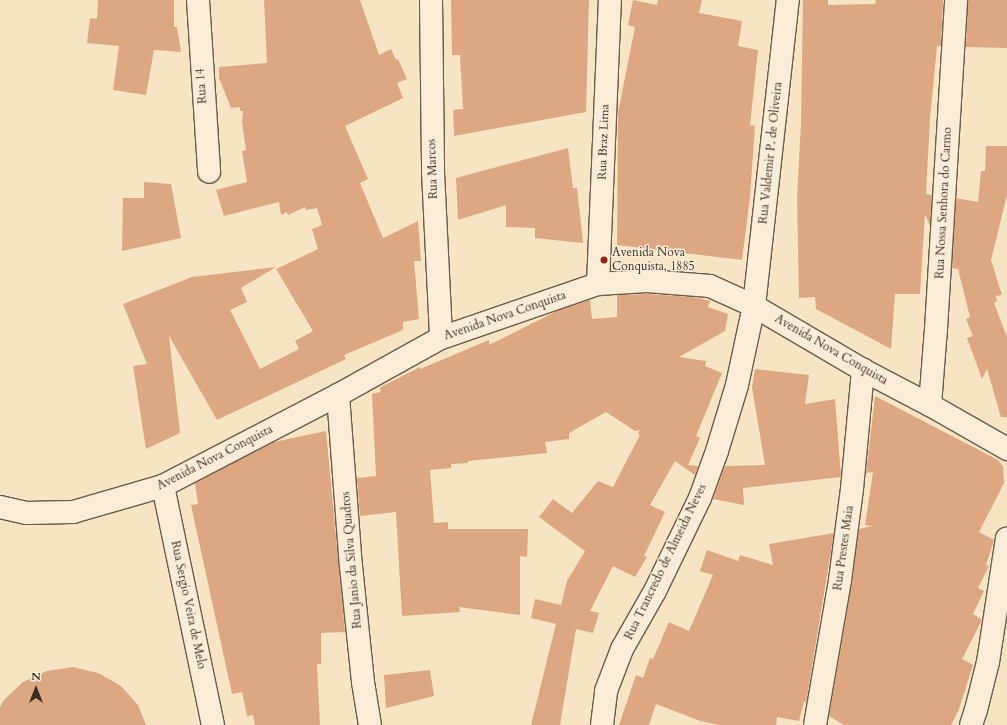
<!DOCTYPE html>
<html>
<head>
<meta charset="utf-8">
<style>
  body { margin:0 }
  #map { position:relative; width:1007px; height:725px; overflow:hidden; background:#f6e4c2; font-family:Cardo,serif }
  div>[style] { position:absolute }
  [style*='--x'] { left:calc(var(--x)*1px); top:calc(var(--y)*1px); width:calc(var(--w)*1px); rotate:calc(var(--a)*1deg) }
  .building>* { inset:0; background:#dda782 }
  .roads { filter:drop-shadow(1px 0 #6a5b4a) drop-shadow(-1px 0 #6a5b4a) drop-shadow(0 1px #6a5b4a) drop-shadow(0 -1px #6a5b4a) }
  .street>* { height:22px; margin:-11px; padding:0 11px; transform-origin:11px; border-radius:11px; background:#f9edd7 }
  .dots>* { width:11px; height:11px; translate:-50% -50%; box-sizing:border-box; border:2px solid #f9edd7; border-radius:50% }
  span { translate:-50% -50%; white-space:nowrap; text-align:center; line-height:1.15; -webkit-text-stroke:3px #f9edd7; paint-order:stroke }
  .street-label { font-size:12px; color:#3b2d22 }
  .poi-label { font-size:12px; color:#3b2d22 }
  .left { translate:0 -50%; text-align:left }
  .north { position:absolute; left:16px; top:669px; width:40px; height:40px; -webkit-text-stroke:3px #f9edd7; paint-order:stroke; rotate:0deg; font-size:11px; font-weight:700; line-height:16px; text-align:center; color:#3b2d22 }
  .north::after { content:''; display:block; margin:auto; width:14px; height:18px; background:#3b2d22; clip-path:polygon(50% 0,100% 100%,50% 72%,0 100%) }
</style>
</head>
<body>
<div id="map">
  <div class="building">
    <i style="clip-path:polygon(98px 0,174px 0,174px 27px,177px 27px,181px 52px,154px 50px,146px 95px,113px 90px,119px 46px,87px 43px,90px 18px,97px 19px)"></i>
    <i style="clip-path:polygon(264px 0,360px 0,379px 55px,391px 49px,396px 60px,398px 59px,407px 79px,397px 83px,403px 98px,345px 126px,368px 179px,360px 183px,383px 238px,418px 221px,421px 261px,414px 261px,419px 319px,403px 322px,403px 330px,344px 355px,346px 359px,217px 420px,169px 336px,180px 433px,146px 449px,133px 366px,147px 364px,123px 304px,192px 277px,276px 267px,241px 288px,247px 302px,230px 310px,260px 369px,299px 349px,295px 341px,313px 331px,276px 269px,318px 249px,312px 229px,322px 225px,317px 208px,306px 210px,305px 207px,288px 215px,287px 212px,281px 215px,279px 202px,224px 216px,216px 190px,247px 182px,242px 151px,246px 150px,242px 122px,243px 111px,240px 111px,240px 107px,231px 108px,219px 78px,219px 67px,267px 63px)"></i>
    <i style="clip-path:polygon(451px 0,589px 0,586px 112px,454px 136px,453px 110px,463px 109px,460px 55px,452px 55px)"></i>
    <i style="clip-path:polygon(633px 0,657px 5px,658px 0,702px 0,699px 13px,742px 21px,738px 46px,758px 50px,750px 125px,755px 126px,750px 197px,742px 260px,617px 245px,618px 113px,635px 27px,628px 25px)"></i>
    <i style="clip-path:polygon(803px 0,828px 0,828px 5px,875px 4px,876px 0,943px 0,941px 46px,937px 46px,930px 118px,926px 194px,932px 195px,930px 226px,925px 214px,920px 294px,895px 294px,891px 349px,816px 309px,815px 297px,799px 298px,797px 198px,801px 123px)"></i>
    <i style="clip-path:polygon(968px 0,1007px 0,1007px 48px,966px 47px)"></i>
    <i style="clip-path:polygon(986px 146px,1007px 146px,1007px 195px,991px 260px,1002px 295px,996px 296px,997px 301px,994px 303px,1007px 337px,1007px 417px,1001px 417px,987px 369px,982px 379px,967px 338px,973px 336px,966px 319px,970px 317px,958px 269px,952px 268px,956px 198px,978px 202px,981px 171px,985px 171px)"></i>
    <i style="clip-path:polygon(568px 148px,573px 188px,577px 188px,583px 243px,535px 238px,535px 228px,506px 227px,506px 205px,458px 220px,456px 178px)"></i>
    <i style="clip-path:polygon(144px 182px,171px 184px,181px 238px,122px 251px,123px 198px,144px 198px)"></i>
    <i style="clip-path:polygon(647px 294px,692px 297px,710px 301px,708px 307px,728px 314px,725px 331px,679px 357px,706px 361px,705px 366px,722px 373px,696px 436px,700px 438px,688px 465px,698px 466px,695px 475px,675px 461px,650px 505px,665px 512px,644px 556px,647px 557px,635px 577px,613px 566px,590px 611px,599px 613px,593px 633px,576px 629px,560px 725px,531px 725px,556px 624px,531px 618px,535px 599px,561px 605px,567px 581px,585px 551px,539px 517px,553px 499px,572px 513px,598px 481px,613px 487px,640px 435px,638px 433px,640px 430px,635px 431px,606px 412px,569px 433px,569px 439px,545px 442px,547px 453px,468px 461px,468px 463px,451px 464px,451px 468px,430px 470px,434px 523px,448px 522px,448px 529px,528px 529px,527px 557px,520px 556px,520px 615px,459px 607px,460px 612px,402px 616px,396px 512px,360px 516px,357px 478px,376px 476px,372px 394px,380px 392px,381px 387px,420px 367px,420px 369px,489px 340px,489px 345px,559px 310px,590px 300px,592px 319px,617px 317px,617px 295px)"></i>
    <i style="clip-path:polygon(755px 369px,809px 375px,805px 404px,835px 399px,841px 477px,743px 488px,744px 505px,713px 499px,725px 466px,765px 465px,752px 387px)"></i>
    <i style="clip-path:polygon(875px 396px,998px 460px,1003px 466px,1004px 483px,979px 532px,994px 540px,986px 565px,989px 566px,978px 588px,984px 591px,973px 614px,982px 620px,962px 659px,973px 665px,959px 709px,951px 725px,844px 725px,829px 716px,852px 582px,859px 529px,872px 526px,865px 525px,873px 472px,866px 473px)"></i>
    <i style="clip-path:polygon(326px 431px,345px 632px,321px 633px,321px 664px,317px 664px,320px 725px,255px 725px,253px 715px,247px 716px,242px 692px,232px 694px,191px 505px,198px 504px,195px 483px,274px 442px)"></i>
    <i style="clip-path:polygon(834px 533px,806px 703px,804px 701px,799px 721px,777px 717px,776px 725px,720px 725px,700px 721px,656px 704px,649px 725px,619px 725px,636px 675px,643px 678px,650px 658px,653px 659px,669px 622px,689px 631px,713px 575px,700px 571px,707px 550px,738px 561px,740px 555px,773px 565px,769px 544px)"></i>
    <i style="clip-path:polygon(73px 667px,98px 673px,121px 686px,138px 705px,146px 725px,0 725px,0 707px,4px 700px,23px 682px,47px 671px)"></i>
    <i style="clip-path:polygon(430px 670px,434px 696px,386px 708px,384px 675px)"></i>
  </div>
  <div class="roads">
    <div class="street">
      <i style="--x:198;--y:0;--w:172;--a:86.3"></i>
      <i style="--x:431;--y:0;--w:172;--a:89.3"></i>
      <i style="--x:433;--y:172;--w:166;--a:87.2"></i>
      <i style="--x:598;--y:284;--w:284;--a:-87.6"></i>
      <i style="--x:338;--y:395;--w:171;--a:85.7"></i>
      <i style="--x:351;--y:566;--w:117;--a:84.1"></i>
      <i style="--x:363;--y:682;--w:44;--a:80.8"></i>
      <i style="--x:930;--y:405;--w:76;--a:-85.5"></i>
      <i style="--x:936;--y:329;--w:330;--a:-86.5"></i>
      <i style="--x:163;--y:486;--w:244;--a:78.2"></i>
      <i style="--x:0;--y:507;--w:27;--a:13"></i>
      <i style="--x:26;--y:513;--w:47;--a:-1.2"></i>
      <i style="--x:73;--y:512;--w:94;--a:-16.1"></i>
      <i style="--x:163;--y:486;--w:197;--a:-27.5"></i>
      <i style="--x:338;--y:395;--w:118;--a:-29"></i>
      <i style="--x:441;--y:338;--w:166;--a:-19"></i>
      <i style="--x:598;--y:284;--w:49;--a:-3.5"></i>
      <i style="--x:647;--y:281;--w:63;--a:4.5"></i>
      <i style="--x:710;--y:286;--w:48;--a:24.4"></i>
      <i style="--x:754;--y:306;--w:126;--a:30.4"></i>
      <i style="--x:863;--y:370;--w:76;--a:27.6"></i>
      <i style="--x:930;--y:405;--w:89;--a:29.7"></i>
      <i style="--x:602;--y:725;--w:34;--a:-83"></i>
      <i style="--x:606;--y:691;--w:45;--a:-69.1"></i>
      <i style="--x:622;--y:649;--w:67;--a:-60.4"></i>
      <i style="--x:655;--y:591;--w:103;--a:-64.2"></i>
      <i style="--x:700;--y:498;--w:50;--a:-70.1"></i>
      <i style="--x:717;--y:451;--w:69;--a:-73.1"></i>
      <i style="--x:737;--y:385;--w:81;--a:-77.9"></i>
      <i style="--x:754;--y:306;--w:308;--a:-83.7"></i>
      <i style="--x:815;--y:725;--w:147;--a:-80.2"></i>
      <i style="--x:840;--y:580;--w:92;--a:-82.5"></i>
      <i style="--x:852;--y:489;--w:120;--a:-84.7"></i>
      <i style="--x:971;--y:725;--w:16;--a:-72"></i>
      <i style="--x:976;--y:710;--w:49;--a:-76"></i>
      <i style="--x:988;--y:662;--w:125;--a:-81.3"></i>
    </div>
  </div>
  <div class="dots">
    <i style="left:604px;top:260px;background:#8f2418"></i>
  </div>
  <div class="street-label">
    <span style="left:202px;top:86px;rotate:-94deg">Rua 14</span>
    <span style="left:604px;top:142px;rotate:-88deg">Rua Braz Lima</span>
    <span style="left:771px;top:153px;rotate:-84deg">Rua Valdemir P. de Oliveira</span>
    <span style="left:433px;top:169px;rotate:-92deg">Rua Marcos</span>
    <span style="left:944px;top:203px;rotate:-87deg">Rua Nossa Senhora do Carmo</span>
    <span style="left:505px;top:316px;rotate:-19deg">Avenida Nova Conquista</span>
    <span style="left:831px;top:350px;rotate:30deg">Avenida Nova Conquista</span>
    <span style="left:215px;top:458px;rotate:-27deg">Avenida Nova Conquista</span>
    <span style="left:844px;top:548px;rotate:-82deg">Rua Prestes Maia</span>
    <span style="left:352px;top:560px;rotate:-95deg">Rua Janio da Silva Quadros</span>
    <span style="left:666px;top:562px;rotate:-64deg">Rua Trancredo de Almeida Neves</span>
    <span style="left:188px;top:605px;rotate:78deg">Rua Sergio Veira de Melo</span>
  </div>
  <div class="poi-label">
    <span class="left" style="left:612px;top:260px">Avenida Nova<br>Conquista, 1885</span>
  </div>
  <div class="north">N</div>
</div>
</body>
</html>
